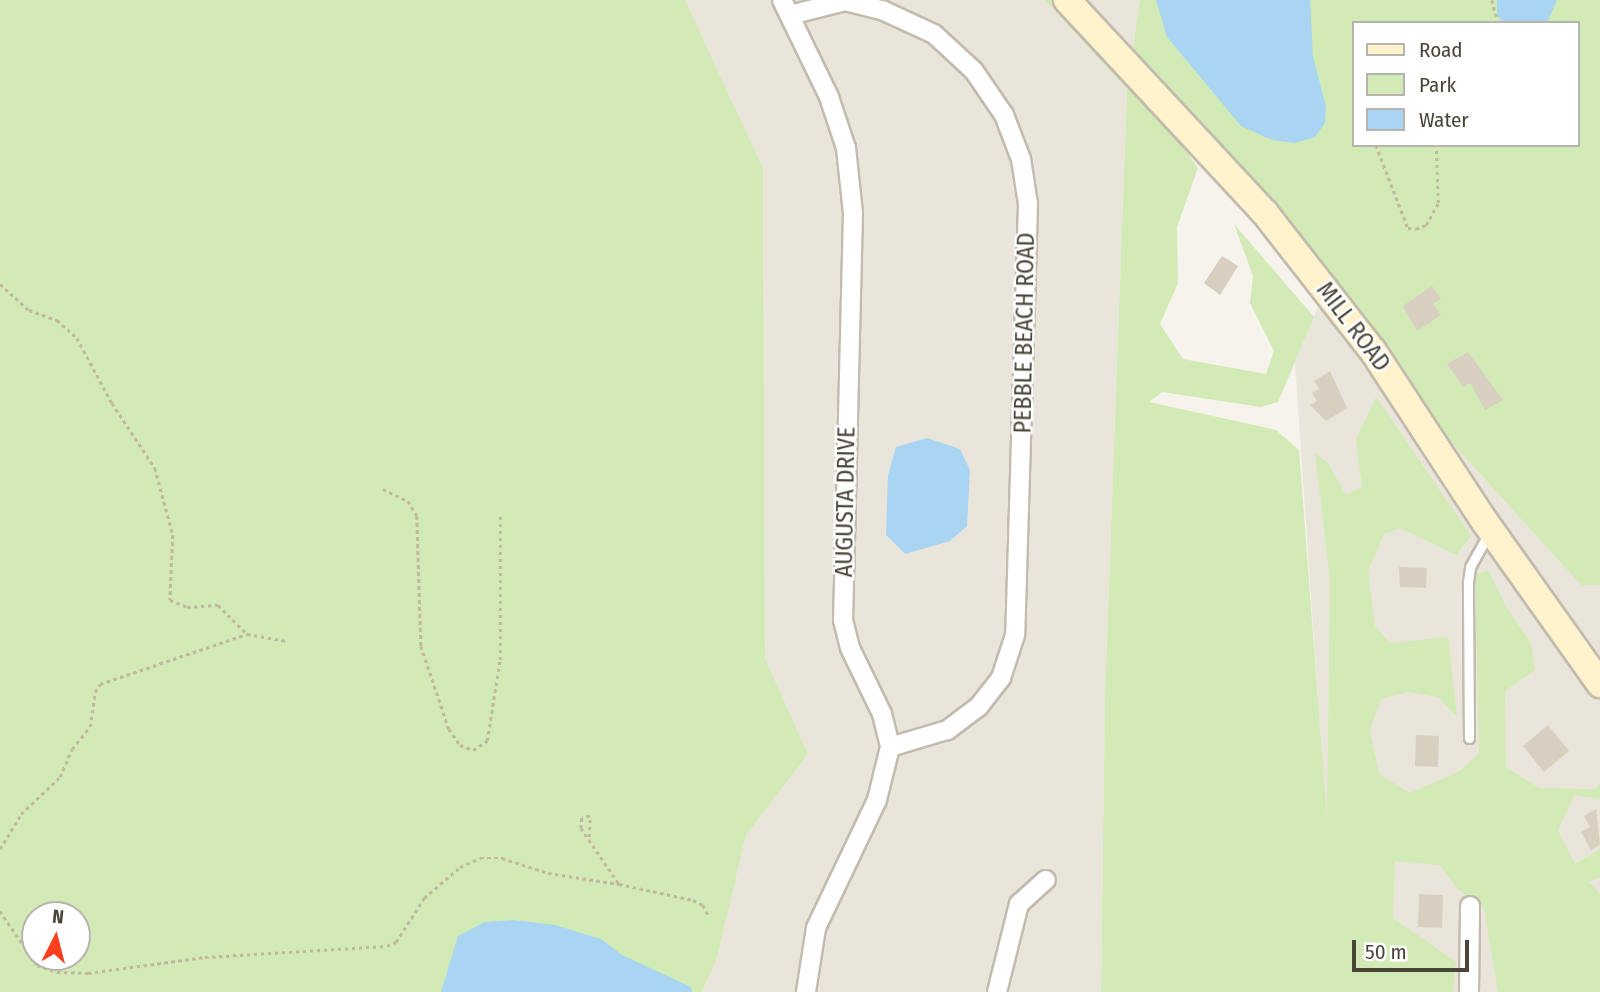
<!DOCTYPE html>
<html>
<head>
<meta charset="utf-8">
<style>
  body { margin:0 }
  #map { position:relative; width:1600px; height:992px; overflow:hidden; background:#f6f3ec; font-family:"Fira Sans Condensed",sans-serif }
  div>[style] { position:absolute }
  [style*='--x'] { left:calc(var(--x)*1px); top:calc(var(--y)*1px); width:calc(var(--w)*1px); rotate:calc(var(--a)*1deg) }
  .residential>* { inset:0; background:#eae5da }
  .green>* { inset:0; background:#d2eab5 }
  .water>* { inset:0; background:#a9d4f2 }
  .building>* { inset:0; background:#d8cfc1 }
  .path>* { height:2.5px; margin-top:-1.25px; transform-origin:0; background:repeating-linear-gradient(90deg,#c4b79f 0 3.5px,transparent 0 7px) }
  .roads { filter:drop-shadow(2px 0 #c2bbae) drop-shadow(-2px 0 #c2bbae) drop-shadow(0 2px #c2bbae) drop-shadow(0 -2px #c2bbae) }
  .service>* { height:9px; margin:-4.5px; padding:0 4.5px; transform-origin:4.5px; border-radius:4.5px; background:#fff }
  .minor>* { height:18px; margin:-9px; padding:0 9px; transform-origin:9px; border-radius:9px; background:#fff }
  .secondary>* { height:26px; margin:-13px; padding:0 13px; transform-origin:13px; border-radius:13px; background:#fff3cd }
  span { translate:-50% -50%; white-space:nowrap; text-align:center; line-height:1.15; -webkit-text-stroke:5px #fff; paint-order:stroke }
  .street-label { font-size:24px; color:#4b4439 }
  .legend { position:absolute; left:1352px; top:21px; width:228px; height:126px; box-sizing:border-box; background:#fff; border:2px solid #b7b4b0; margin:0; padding:9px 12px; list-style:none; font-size:21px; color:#4b4439 }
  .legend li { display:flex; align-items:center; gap:14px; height:35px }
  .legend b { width:35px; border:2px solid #b7b4b0 }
  .north { position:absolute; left:21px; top:901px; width:70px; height:70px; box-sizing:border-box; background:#fff; border:2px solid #b7b4b0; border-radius:50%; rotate:6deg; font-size:19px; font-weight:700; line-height:28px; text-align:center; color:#4b4439 }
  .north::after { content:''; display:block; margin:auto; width:24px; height:32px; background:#fc3f1d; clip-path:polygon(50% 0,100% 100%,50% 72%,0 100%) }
  .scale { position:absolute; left:1352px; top:940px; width:117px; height:32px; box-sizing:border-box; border:4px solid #4b4439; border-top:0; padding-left:9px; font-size:21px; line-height:24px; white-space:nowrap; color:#4b4439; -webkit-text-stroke:5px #fff; paint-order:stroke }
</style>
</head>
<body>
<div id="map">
  <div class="residential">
    <i style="clip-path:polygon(685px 0,1045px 0,1127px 89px,1105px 695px,1101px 992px,702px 992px,717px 958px,746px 835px,808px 754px,765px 658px,763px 168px)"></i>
    <i style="clip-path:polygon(1070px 0,1140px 0,1132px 56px)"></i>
    <i style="clip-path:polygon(1322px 297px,1581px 585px,1600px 585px,1600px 992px,1338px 992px,1295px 362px)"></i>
  </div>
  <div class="green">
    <i style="clip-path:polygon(evenodd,0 0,685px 0,763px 168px,765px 658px,808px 754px,746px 835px,717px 958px,702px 992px,0 992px,0 0,35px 915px,77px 915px,77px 957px,35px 957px,35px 915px)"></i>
    <i style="clip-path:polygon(evenodd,1045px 0,1070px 0,1132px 55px,1140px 0,1600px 0,1600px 585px,1581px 585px,1179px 141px,1198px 168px,1177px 227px,1178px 283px,1160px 324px,1183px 359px,1266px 374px,1274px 351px,1250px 303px,1253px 276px,1234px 224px,1314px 317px,1278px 402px,1261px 407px,1162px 392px,1149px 402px,1276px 430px,1299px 450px,1327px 818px,1330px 580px,1315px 453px,1328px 463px,1346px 495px,1362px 487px,1356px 440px,1376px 397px,1471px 536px,1456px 555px,1400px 528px,1384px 534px,1368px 571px,1375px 626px,1390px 643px,1448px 637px,1457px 717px,1438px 697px,1408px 692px,1381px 699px,1370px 730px,1379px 774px,1410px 793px,1460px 771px,1479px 753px,1475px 574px,1489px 571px,1505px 605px,1531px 643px,1535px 670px,1505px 691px,1506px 767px,1539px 788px,1595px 789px,1600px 784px,1600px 799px,1574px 795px,1558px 831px,1575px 864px,1600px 849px,1600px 877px,1589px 882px,1600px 894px,1600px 992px,1498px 992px,1484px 908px,1458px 889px,1440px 865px,1395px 861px,1393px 918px,1456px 962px,1453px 992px,1101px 992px,1105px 695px,1127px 89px,1045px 0,1353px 23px,1577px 23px,1577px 145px,1353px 145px,1353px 23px)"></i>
  </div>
  <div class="water">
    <i style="clip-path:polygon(1156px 0,1310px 0,1313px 57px,1326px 106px,1325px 123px,1315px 137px,1295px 143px,1272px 140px,1241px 126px,1167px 37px)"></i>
    <i style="clip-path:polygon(1497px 0,1557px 0,1547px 23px,1503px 23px,1497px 15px)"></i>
    <i style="clip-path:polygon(927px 438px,960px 449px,970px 470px,967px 526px,950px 541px,905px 554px,886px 535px,888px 475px,896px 447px)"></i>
    <i style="clip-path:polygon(513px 920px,555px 925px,601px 939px,622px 955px,691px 987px,692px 992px,441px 992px,458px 936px,485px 922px)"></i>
  </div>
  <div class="building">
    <i style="clip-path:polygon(1222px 256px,1238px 266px,1220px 295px,1204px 283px)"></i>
    <i style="clip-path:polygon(1432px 286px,1441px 299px,1433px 304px,1441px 315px,1417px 331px,1403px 306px)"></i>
    <i style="clip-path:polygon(1468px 352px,1503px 400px,1485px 410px,1470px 383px,1463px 387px,1447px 364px)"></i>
    <i style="clip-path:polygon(1330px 371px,1347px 408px,1326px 421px,1310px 405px,1317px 401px,1312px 393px,1319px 389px,1314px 381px)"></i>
    <i style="clip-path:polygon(1399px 567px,1427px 568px,1426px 588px,1400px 587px)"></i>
    <i style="clip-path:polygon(1548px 725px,1569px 751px,1544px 772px,1523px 746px)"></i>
    <i style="clip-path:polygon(1416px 735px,1439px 736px,1438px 767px,1415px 766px)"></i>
    <i style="clip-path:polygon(1596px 809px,1600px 845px,1591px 850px,1581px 832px,1590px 827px,1584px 816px)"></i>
    <i style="clip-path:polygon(1419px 894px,1443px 895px,1442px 928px,1418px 927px)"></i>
  </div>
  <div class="path">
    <i style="--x:1492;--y:0;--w:24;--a:75"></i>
    <i style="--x:1376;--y:145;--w:89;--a:68.9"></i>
    <i style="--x:1408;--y:228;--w:8;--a:7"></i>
    <i style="--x:1416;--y:229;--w:11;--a:-22"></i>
    <i style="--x:1426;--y:225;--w:25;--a:-61"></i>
    <i style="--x:1438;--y:203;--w:58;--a:-92"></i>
    <i style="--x:0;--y:284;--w:39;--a:42"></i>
    <i style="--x:29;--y:310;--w:30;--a:20"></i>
    <i style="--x:57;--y:320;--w:27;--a:42"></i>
    <i style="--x:77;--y:338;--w:74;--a:61.7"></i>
    <i style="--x:112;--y:403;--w:78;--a:56.5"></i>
    <i style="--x:155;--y:468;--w:69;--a:75"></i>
    <i style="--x:173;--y:535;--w:65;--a:92.6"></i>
    <i style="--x:170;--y:600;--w:18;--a:22"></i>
    <i style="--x:187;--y:607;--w:31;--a:-4"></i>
    <i style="--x:218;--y:605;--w:41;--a:45"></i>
    <i style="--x:383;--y:489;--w:28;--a:26"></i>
    <i style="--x:408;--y:501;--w:17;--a:59"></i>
    <i style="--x:417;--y:516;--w:130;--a:88.2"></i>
    <i style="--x:421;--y:646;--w:88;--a:71.4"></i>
    <i style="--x:449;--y:729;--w:19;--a:55"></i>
    <i style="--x:460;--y:745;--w:14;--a:21"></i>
    <i style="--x:473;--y:750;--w:17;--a:-33"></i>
    <i style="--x:487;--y:741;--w:82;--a:-80.9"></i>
    <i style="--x:500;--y:660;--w:145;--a:-90"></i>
    <i style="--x:589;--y:837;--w:21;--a:-87"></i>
    <i style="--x:590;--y:816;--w:8;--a:166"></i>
    <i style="--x:582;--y:818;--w:10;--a:96"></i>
    <i style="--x:581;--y:828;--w:68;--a:55.8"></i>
    <i style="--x:619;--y:884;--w:76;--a:12.2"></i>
    <i style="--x:693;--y:900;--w:11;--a:27"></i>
    <i style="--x:703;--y:905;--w:11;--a:63"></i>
    <i style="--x:0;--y:849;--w:41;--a:-59"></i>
    <i style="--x:21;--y:814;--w:54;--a:-43.5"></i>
    <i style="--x:60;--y:777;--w:30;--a:-67"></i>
    <i style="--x:72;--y:749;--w:28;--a:-51"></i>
    <i style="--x:90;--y:727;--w:35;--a:-82"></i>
    <i style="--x:95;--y:692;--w:9;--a:-58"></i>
    <i style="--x:100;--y:684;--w:155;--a:-18.8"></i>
    <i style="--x:247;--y:634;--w:40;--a:10"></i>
    <i style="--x:0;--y:911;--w:65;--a:55.6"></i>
    <i style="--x:37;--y:965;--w:21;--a:19"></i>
    <i style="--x:57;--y:972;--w:31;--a:2"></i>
    <i style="--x:88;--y:973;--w:118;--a:-7.8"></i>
    <i style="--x:205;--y:957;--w:182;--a:-3.5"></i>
    <i style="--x:387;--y:946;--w:10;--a:-24"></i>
    <i style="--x:396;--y:942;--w:52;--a:-57.5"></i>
    <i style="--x:424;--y:898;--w:48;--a:-40.7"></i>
    <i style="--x:460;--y:867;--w:22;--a:-24"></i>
    <i style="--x:480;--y:858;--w:22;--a:0"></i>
    <i style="--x:502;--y:858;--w:48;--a:18.1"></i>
    <i style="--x:548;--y:873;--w:72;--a:8.8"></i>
  </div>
  <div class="roads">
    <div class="service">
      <i style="--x:1469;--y:738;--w:156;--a:-90.4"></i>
      <i style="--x:1468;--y:582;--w:15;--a:-82"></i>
      <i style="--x:1470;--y:567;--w:38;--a:-61"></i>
    </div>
    <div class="minor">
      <i style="--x:782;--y:0;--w:108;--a:64.1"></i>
      <i style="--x:829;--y:97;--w:54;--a:71.6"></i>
      <i style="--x:846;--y:148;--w:65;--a:83.9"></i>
      <i style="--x:853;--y:213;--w:407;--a:91.4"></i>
      <i style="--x:843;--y:620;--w:29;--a:76"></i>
      <i style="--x:850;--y:648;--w:73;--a:64.1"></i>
      <i style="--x:882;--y:714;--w:34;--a:76"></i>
      <i style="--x:890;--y:747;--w:55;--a:103.8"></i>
      <i style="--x:877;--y:800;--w:142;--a:115.5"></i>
      <i style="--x:816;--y:928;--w:65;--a:98.9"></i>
      <i style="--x:790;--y:15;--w:57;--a:-14.3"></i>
      <i style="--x:845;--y:1;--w:38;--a:14"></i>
      <i style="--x:882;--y:10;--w:57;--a:24.8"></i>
      <i style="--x:934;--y:34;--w:54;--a:42.8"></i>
      <i style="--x:974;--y:71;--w:53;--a:55.7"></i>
      <i style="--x:1004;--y:115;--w:47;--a:68.9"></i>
      <i style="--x:1021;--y:159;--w:46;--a:81.2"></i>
      <i style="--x:1028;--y:204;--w:431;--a:91.7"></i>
      <i style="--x:1015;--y:635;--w:45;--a:108"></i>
      <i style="--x:1001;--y:678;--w:37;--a:128"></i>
      <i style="--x:978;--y:707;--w:39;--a:143"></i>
      <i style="--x:947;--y:730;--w:59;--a:163.4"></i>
      <i style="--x:997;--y:992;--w:91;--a:-76"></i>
      <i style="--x:1019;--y:904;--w:36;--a:-42"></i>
      <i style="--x:1469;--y:992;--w:86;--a:-89.3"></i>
    </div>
    <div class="secondary">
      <i style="--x:1067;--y:0;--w:291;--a:47.1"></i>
      <i style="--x:1265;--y:213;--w:175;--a:52"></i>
      <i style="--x:1373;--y:351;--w:204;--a:56.8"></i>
      <i style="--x:1485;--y:522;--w:199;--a:54.6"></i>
    </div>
  </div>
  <div class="street-label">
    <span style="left:1353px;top:327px;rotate:53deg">MILL ROAD</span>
    <span style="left:1025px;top:333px;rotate:-89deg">PEBBLE BEACH ROAD</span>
    <span style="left:846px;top:502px;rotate:-89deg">AUGUSTA DRIVE</span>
  </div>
  <ul class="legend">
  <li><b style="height:9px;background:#fff3cd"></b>Road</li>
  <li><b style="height:19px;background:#d2eab5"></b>Park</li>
  <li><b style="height:19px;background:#a9d4f2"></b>Water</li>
  </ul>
  <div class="north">N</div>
  <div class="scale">50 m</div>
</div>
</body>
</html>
